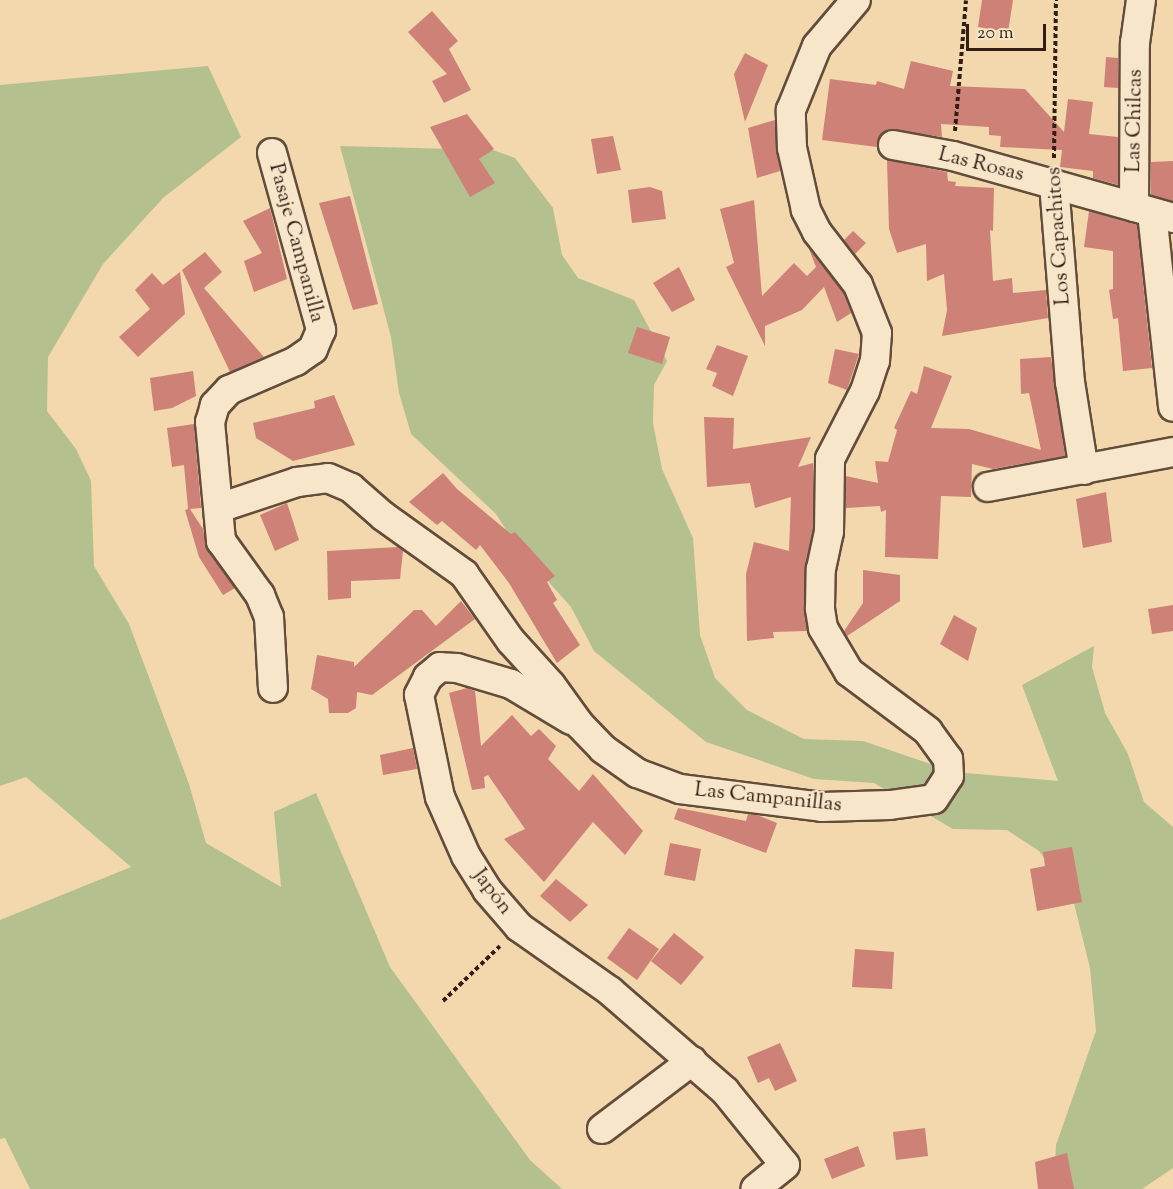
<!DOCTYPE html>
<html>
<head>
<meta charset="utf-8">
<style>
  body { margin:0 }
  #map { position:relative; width:1173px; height:1189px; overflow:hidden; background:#f2d8ac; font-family:"Sorts Mill Goudy",serif }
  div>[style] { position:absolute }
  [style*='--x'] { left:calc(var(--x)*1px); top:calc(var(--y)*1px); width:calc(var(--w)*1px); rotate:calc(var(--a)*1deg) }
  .green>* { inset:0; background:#b4c08e }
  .building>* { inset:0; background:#ce8176 }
  .path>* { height:4px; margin-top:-2px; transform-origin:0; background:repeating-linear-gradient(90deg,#331e15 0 4.5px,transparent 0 7.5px) }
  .roads { filter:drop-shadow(2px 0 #634c3b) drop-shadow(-2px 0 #634c3b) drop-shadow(0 2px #634c3b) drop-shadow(0 -2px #634c3b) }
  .street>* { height:28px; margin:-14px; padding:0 14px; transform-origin:14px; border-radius:14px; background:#f7e6c9 }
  span { translate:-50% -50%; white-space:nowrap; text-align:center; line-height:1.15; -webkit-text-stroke:4.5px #f7e6c9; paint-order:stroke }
  .street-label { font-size:21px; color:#331e15 }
  .scale { position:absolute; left:966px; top:24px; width:80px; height:27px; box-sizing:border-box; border:3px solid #331e15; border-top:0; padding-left:8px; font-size:18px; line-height:21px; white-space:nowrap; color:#331e15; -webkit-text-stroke:4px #f7e6c9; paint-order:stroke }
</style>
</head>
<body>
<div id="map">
  <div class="green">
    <i style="clip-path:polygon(208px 66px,241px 137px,163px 198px,103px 264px,48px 357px,47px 411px,76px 449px,91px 481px,94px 566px,129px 624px,189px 784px,206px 843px,281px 887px,274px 812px,316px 793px,390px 967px,530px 1160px,562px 1189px,30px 1189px,5px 1138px,0 1139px,0 920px,131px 867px,26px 777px,0 786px,0 85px)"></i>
    <i style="clip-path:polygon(340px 146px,493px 150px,515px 158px,553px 208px,562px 255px,578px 278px,634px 300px,667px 361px,654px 385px,653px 423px,662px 469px,693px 538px,700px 635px,715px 678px,747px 710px,804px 739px,863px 741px,954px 772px,1058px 781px,1022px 685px,1094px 646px,1092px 667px,1105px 713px,1128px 754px,1144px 802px,1173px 827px,1173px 1168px,1142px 1189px,1054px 1189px,1056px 1145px,1096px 1031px,1090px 968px,1072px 895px,1039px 851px,1007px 830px,953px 829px,874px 783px,814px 779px,706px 742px,594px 651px,571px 607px,515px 544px,496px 514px,411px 434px,399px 393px,391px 337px)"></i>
  </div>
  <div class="building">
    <i style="clip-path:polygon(982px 0,1013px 0,1008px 32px,978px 27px)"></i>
    <i style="clip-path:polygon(432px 11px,458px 41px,449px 49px,471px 90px,444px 103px,432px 81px,447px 74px,408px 32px)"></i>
    <i style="clip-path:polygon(745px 53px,768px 65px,745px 122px,734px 74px)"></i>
    <i style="clip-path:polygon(1106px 57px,1118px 58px,1118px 88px,1104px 87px)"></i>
    <i style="clip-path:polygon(911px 61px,953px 71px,950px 86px,1025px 89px,1064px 132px,1068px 99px,1093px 102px,1089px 134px,1118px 137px,1118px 185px,1093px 178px,1093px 171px,1060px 167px,1062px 150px,1000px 147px,1001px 136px,989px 135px,989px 127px,941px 124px,942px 137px,888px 129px,880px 135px,877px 147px,822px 140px,830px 79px,876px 85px,877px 81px,904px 89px)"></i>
    <i style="clip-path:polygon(467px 114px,494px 149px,479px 159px,495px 183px,470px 197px,430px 127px)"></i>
    <i style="clip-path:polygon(775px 120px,780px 171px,757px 178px,748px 128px)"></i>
    <i style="clip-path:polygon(613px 136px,621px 170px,597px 174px,591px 139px)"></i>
    <i style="clip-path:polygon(887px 160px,947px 172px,948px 181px,956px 182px,955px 186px,994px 188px,993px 231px,990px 230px,993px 281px,1012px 278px,1013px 293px,1046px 290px,1048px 318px,942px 336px,947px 310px,944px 274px,927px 281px,926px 244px,897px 253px,889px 229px)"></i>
    <i style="clip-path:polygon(1173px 161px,1173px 201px,1151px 195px,1151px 162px)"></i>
    <i style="clip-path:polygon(650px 187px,662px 191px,666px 219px,632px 223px,628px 190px)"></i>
    <i style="clip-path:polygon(350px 196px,378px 304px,353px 310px,319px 203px)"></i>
    <i style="clip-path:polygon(754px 200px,762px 296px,794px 263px,807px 276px,816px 267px,809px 249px,844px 293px,851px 313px,837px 322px,824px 287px,802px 310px,765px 326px,765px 346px,726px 267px,734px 263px,720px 209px)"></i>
    <i style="clip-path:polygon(270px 208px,287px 279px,254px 292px,244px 261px,262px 253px,243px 221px)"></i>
    <i style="clip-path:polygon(1089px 211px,1137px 225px,1152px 368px,1123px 371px,1118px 318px,1113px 319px,1109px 290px,1113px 289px,1113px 251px,1084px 247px)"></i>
    <i style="clip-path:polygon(853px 231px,866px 243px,855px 254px,844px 240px)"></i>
    <i style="clip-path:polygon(205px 252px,222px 272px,204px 288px,264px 357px,230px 372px,182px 270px)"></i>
    <i style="clip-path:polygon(679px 267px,695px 300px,672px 312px,653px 283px)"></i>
    <i style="clip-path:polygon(180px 272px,185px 314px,138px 357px,119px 337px,150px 309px,135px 290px,152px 273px,163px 285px)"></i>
    <i style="clip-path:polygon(637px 327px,670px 337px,662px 364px,628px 353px)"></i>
    <i style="clip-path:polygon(717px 345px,748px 356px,733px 396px,712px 386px,717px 373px,706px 369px)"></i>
    <i style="clip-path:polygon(835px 349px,859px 354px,847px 390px,828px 383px)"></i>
    <i style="clip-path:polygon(1051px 357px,1065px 456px,993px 469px,972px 464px,971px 497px,941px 496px,938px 559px,885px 557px,886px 510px,881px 512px,880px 506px,846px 508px,846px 476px,878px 483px,875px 461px,888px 462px,897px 430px,894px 428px,911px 391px,917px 394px,924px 366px,952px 376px,931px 428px,969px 429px,1041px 450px,1029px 393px,1021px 394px,1020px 359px)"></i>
    <i style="clip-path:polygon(193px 371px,196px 396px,172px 408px,154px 411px,150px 378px)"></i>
    <i style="clip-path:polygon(334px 395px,355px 445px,293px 461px,256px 438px,253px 423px,315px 408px,314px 401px)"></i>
    <i style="clip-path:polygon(704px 417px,734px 418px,733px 449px,811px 437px,798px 467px,813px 463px,813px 530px,805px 569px,807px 631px,773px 632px,774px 638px,747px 641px,746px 574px,754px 542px,789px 551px,791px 497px,755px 508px,750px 483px,707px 487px)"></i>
    <i style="clip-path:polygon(194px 424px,201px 508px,190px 509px,203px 529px,208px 551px,235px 588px,223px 595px,199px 557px,185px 510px,188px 509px,184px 465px,172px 467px,167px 428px)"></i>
    <i style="clip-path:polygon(443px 473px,457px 489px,511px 534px,515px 532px,555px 576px,547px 582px,557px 600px,553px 603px,580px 645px,557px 663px,509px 583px,480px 545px,476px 550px,442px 521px,437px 525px,409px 502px)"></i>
    <i style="clip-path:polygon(1106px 492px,1112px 542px,1083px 548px,1076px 499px)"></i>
    <i style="clip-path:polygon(287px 503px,299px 540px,275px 551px,260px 515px)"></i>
    <i style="clip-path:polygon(398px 547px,403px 551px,400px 579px,351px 581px,351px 598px,328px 600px,327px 551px)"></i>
    <i style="clip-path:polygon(863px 570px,900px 575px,900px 601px,847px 636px,844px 631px,863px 603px)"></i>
    <i style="clip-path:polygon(461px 601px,475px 619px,372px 695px,357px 692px,356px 708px,348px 713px,329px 713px,328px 699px,311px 689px,317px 655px,354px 662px,354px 667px,414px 610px,422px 610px,436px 626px)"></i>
    <i style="clip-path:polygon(1173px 605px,1173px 631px,1152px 634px,1148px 609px)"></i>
    <i style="clip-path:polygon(954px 615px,977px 628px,968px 661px,940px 644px)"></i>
    <i style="clip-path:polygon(467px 688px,475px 691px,481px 746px,512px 715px,531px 736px,539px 729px,556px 746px,548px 759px,579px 791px,593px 774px,643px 831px,625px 855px,593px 822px,544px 882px,504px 839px,525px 829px,488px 775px,484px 777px,485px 788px,472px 790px,449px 693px)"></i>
    <i style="clip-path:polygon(413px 748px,417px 769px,383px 775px,380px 755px)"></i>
    <i style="clip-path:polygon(678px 808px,746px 821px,748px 814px,757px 815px,777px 823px,766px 853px,674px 819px)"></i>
    <i style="clip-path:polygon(670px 843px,701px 849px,695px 881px,664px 875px)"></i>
    <i style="clip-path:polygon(1072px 847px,1082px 902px,1037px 911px,1030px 869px,1045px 866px,1043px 852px)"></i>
    <i style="clip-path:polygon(556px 879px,588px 905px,570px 922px,540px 896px)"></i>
    <i style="clip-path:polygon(629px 928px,659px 949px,637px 980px,607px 958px)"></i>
    <i style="clip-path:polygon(674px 933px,704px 957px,681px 985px,651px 961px)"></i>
    <i style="clip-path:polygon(855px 949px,894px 952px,892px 989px,852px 987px)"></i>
    <i style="clip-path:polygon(780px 1043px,797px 1081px,775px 1091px,769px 1078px,758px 1083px,747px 1057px)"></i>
    <i style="clip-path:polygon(925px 1128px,928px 1156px,896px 1160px,893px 1132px)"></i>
    <i style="clip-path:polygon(858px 1146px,865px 1166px,832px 1179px,824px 1159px)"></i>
    <i style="clip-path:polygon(1067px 1153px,1074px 1189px,1038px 1189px,1035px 1162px)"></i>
  </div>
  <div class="path">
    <i style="--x:955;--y:131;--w:131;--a:-85.2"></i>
    <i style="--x:1054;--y:158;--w:158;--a:-89.3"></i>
    <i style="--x:443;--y:1001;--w:79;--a:-44"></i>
  </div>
  <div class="roads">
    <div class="street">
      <i style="--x:893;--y:145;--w:61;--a:10.4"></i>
      <i style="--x:953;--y:156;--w:229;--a:15.7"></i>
      <i style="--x:272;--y:153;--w:184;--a:74.5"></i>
      <i style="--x:321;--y:330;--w:21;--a:113"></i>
      <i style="--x:313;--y:349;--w:21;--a:145"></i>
      <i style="--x:296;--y:361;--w:73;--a:156.6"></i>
      <i style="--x:229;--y:390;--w:21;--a:133"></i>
      <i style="--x:215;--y:405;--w:18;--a:106"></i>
      <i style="--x:210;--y:422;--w:120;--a:84.7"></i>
      <i style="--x:221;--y:541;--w:67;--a:54.2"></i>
      <i style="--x:260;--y:595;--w:24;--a:68"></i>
      <i style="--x:269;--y:617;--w:71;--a:86.8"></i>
      <i style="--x:1054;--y:184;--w:199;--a:85.4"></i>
      <i style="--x:1070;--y:382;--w:89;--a:81"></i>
      <i style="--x:1134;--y:207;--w:164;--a:-89.7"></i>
      <i style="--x:1135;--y:43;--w:43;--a:-82.1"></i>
      <i style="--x:1152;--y:213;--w:195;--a:83.8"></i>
      <i style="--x:988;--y:487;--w:188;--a:-10.7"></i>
      <i style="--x:219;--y:508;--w:82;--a:-18.4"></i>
      <i style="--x:297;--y:482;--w:31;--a:-7"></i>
      <i style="--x:328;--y:478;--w:25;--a:23"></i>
      <i style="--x:351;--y:488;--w:43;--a:41.2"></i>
      <i style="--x:383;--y:516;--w:100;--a:35.6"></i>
      <i style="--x:464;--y:574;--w:82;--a:55"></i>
      <i style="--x:511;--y:641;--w:59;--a:47.7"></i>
      <i style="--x:551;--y:685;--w:49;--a:54.1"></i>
      <i style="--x:580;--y:725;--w:33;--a:46"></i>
      <i style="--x:603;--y:749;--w:42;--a:35.2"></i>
      <i style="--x:637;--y:773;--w:46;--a:20.4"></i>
      <i style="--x:680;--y:789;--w:143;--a:7.2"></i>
      <i style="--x:822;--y:807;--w:68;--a:-1.7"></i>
      <i style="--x:890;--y:805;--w:44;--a:-7.8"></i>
      <i style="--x:934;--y:799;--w:27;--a:-57"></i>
      <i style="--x:949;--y:776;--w:17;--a:-93"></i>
      <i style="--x:948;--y:759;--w:34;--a:-126"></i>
      <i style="--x:928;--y:731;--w:99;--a:-143.2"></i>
      <i style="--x:849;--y:672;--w:51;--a:-120.6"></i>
      <i style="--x:823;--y:628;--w:20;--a:-99"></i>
      <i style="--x:820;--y:608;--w:39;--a:-89"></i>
      <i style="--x:821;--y:569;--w:38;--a:-78"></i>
      <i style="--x:829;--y:532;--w:73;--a:-89.2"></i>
      <i style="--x:830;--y:459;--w:76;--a:-62.8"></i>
      <i style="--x:865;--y:391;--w:32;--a:-72"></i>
      <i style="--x:875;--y:361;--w:28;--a:-86"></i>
      <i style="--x:877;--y:333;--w:52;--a:-111.6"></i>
      <i style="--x:858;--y:285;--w:67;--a:-127.7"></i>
      <i style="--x:817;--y:232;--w:25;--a:-117"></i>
      <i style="--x:806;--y:210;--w:64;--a:-102.7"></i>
      <i style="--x:792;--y:148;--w:38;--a:-92"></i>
      <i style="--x:791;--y:110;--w:69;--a:-67.9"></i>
      <i style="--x:817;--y:46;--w:60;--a:-49.7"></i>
      <i style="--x:571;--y:720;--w:70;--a:-149"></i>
      <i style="--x:511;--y:684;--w:56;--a:-163.5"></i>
      <i style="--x:457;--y:668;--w:17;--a:-177"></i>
      <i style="--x:440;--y:667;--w:16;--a:140"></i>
      <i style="--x:428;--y:677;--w:20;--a:117"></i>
      <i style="--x:419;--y:695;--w:104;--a:78.4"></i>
      <i style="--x:440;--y:797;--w:64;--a:66.2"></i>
      <i style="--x:466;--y:856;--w:40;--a:58"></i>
      <i style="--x:487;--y:890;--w:49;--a:49.1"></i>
      <i style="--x:519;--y:927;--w:111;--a:35.1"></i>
      <i style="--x:610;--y:991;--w:152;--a:41"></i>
      <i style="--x:725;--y:1091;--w:95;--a:51"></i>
      <i style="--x:785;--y:1165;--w:38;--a:141"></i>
      <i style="--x:602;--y:1129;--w:113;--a:-37.1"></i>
    </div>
  </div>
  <div class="street-label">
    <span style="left:1135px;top:121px;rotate:-89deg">Las Chilcas</span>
    <span style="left:981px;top:165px;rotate:14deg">Las Rosas</span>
    <span style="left:1059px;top:236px;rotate:-94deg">Los Capachitos</span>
    <span style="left:296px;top:243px;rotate:75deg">Pasaje Campanilla</span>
    <span style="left:768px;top:798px;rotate:6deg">Las Campanillas</span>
    <span style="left:492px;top:892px;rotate:53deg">Japón</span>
  </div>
  <div class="scale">20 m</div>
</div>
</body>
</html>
